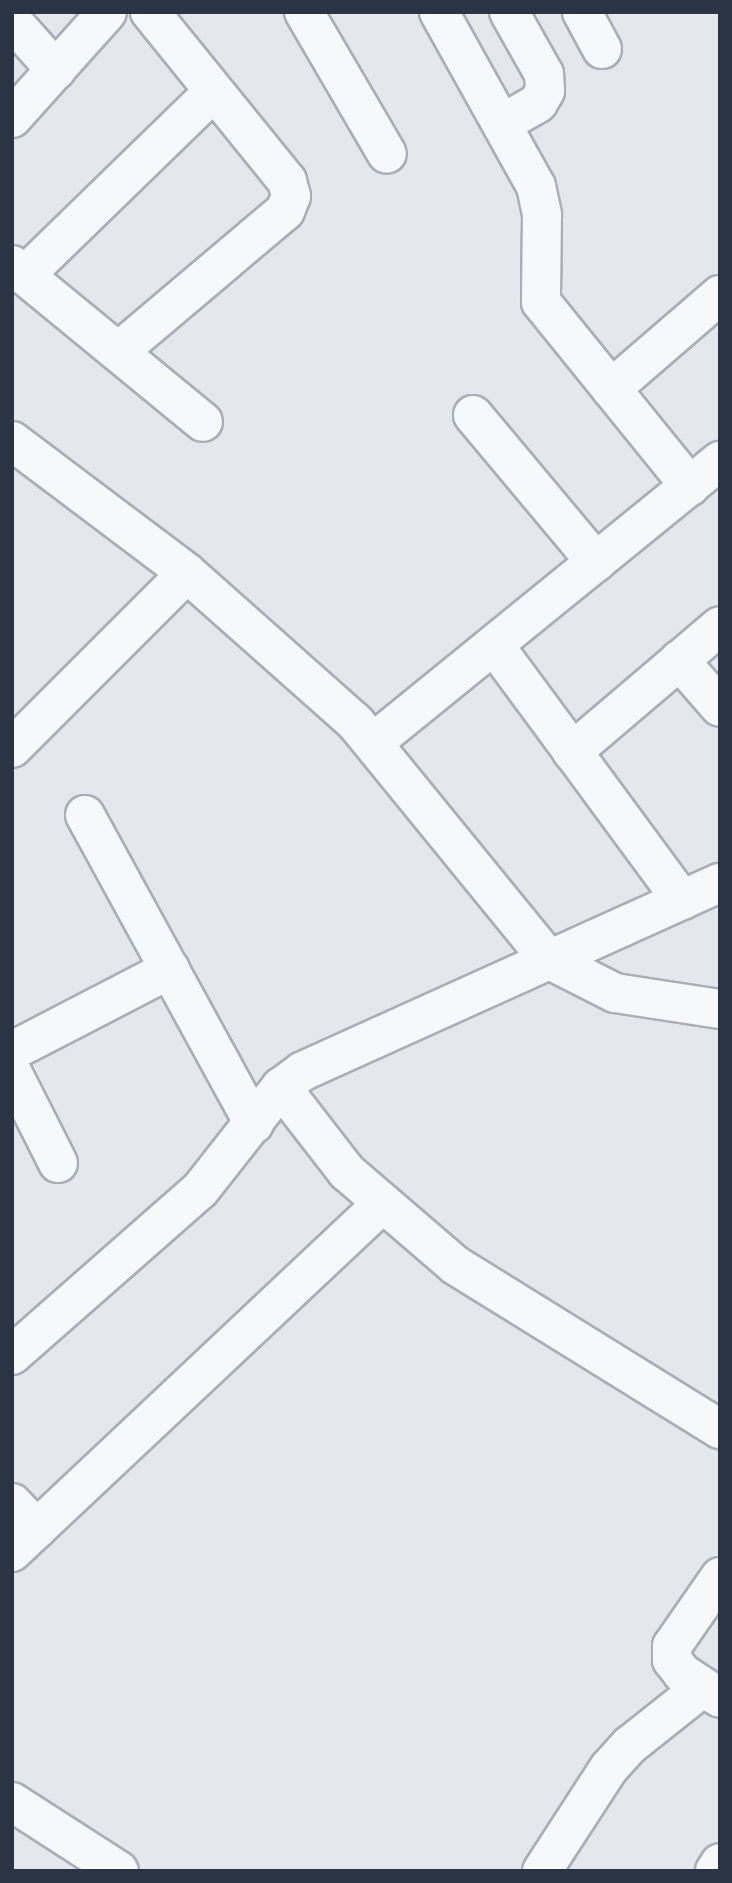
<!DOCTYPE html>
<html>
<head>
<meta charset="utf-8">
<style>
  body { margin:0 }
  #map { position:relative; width:732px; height:1883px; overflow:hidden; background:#e4e7ec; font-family:Montserrat,sans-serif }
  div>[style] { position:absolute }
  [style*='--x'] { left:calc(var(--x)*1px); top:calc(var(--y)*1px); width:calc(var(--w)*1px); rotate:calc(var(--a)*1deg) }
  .roads { filter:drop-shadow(2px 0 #a9aeb7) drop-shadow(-2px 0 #a9aeb7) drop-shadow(0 2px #a9aeb7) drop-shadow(0 -2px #a9aeb7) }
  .minor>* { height:38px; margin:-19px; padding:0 19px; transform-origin:19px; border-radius:19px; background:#f7f8fa }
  span { translate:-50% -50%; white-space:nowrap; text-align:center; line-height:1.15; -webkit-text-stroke:5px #f4f6f9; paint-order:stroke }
  .frame { position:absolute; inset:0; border:14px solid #2b3445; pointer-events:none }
</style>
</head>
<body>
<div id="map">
  <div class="roads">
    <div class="minor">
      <i style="--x:304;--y:12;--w:164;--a:59.7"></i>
      <i style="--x:439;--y:12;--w:199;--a:60.9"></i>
      <i style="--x:536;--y:186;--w:30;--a:78"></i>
      <i style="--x:542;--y:215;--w:87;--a:90.7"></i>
      <i style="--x:541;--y:302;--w:237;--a:51"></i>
      <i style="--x:582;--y:12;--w:42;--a:61.6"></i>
      <i style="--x:12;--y:21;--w:66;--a:48.1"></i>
      <i style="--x:12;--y:118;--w:142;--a:-48.1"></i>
      <i style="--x:503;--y:123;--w:40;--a:-29.7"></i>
      <i style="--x:538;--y:103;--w:14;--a:-60"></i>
      <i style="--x:545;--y:91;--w:17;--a:-93"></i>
      <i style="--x:544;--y:74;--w:71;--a:-119.4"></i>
      <i style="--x:12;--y:265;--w:247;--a:39.4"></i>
      <i style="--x:25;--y:275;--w:262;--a:-44.2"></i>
      <i style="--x:118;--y:352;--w:219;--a:-40.2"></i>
      <i style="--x:285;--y:211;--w:16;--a:-68"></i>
      <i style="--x:291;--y:196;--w:16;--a:-105"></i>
      <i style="--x:287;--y:181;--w:218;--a:-129"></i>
      <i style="--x:611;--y:389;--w:144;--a:-40.8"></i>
      <i style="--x:473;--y:415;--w:192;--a:50.1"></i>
      <i style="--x:12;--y:441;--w:219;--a:37"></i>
      <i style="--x:187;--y:573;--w:225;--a:41.6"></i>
      <i style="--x:355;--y:722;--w:306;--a:50.8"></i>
      <i style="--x:548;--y:959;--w:75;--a:26.9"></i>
      <i style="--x:615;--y:993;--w:106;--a:8.7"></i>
      <i style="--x:494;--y:645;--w:317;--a:53.6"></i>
      <i style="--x:679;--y:660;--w:62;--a:48.9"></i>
      <i style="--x:374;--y:742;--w:446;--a:-39.1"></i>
      <i style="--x:12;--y:748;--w:247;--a:-45"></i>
      <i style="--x:572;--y:752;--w:194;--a:-40.4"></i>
      <i style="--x:85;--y:815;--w:352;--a:61.3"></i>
      <i style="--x:12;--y:1051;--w:178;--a:-27.4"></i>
      <i style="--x:12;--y:1072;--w:102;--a:63.2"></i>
      <i style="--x:281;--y:1087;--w:108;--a:52.2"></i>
      <i style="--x:347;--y:1172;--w:143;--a:40.7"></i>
      <i style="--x:455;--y:1265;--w:312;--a:31.8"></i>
      <i style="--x:12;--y:1355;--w:250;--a:-41.3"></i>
      <i style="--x:200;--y:1190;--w:131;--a:-51.8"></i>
      <i style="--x:281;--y:1087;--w:27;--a:-36"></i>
      <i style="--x:303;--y:1071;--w:457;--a:-24.3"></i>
      <i style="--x:12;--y:1503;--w:36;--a:46"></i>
      <i style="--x:12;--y:1552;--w:509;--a:-43.25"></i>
      <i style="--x:720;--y:1577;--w:84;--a:124.8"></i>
      <i style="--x:672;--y:1646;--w:14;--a:90"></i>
      <i style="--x:672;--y:1660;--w:16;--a:52"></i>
      <i style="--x:682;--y:1673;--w:45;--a:33.3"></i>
      <i style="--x:12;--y:1802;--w:127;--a:32.8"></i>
      <i style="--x:542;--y:1871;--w:123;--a:-57"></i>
      <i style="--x:609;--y:1768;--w:31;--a:-48"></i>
      <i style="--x:630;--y:1745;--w:93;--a:-38.5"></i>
      <i style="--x:715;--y:1871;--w:9;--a:-58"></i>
    </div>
  </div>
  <div class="frame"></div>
</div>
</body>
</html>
